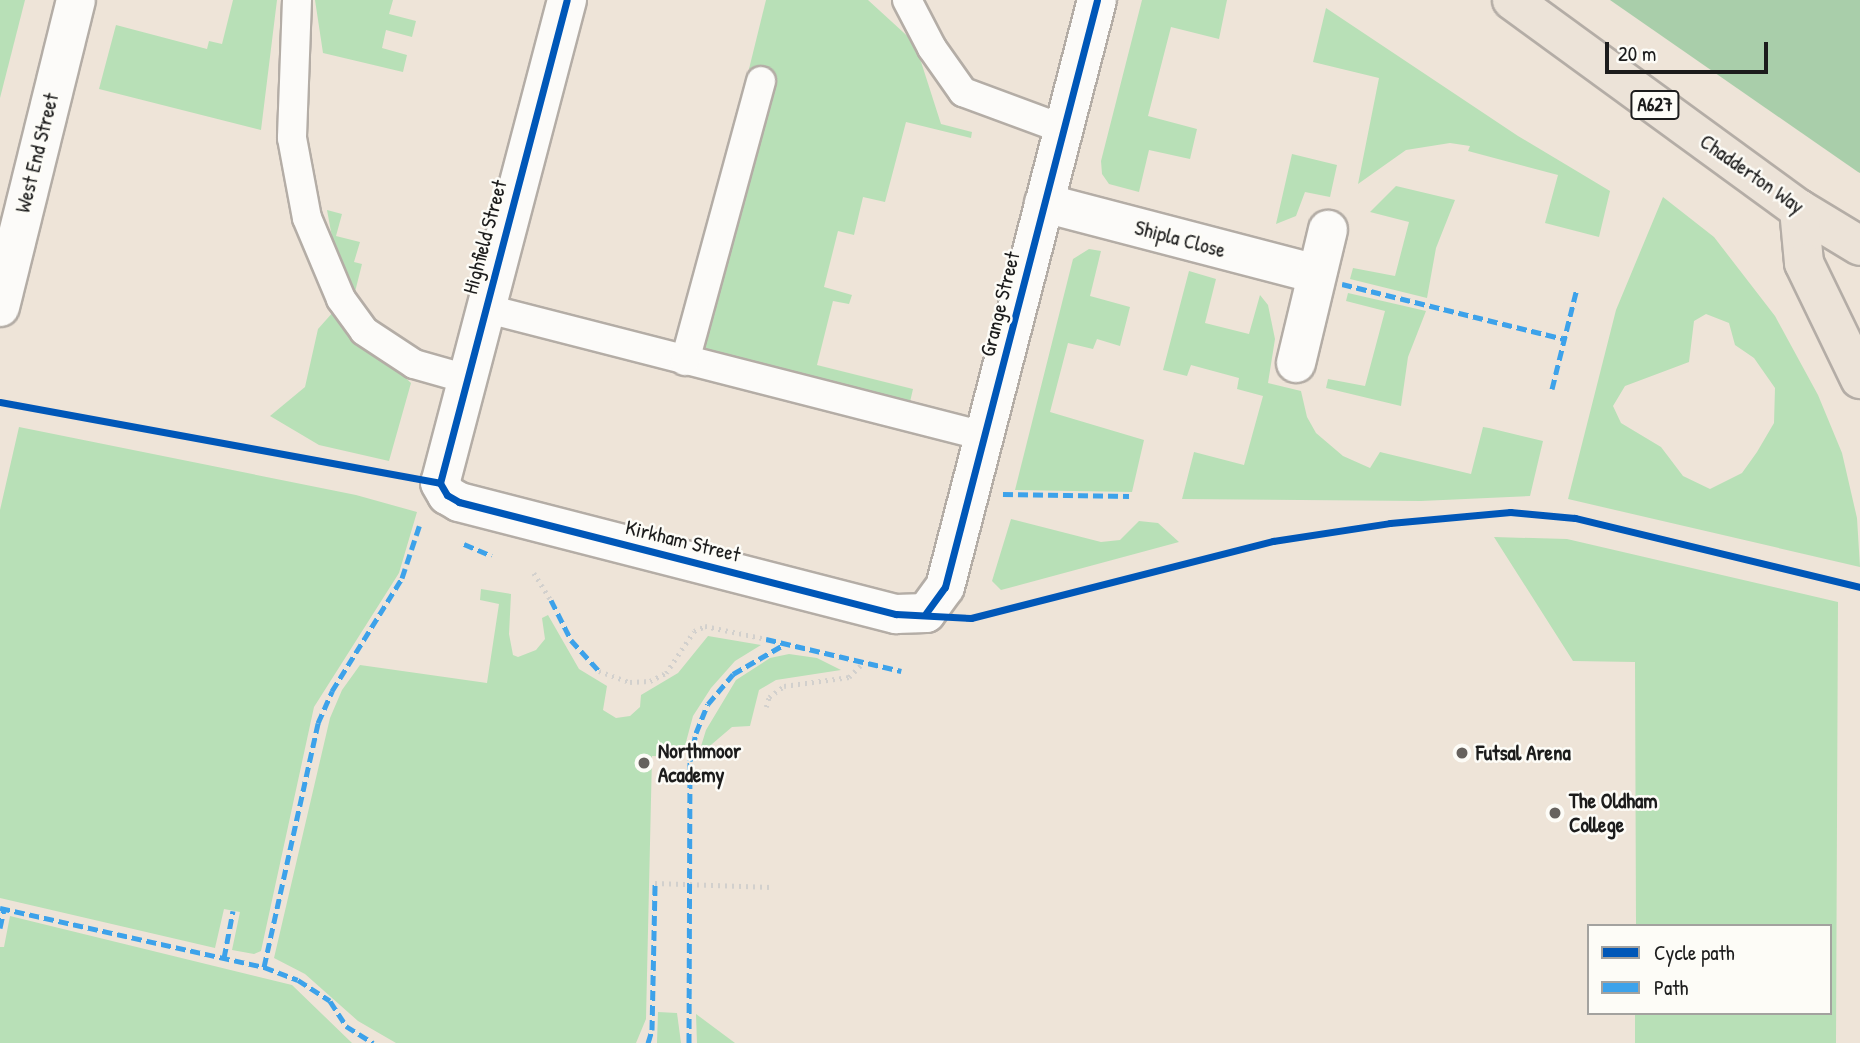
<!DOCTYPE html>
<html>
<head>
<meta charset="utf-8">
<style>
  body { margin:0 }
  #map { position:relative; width:1860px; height:1043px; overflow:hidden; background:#eee4d8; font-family:"Patrick Hand",sans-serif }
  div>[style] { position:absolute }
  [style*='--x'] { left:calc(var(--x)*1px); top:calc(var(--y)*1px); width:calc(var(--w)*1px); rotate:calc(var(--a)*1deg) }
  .green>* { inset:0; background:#b8e0b7 }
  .forest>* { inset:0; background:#a9ceaa }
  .path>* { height:4.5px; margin-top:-2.25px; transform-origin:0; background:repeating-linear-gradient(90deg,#d2d0cd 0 2px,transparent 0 7px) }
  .roads { filter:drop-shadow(2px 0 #b4ada6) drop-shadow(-2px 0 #b4ada6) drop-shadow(0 2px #b4ada6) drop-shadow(0 -2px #b4ada6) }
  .service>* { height:28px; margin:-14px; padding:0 14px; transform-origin:14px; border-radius:14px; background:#fcfbf9 }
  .minor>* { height:38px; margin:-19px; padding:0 19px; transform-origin:19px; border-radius:19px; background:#fcfbf9 }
  .primary>* { height:38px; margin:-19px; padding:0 19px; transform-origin:19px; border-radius:19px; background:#ece3d8 }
  .quiet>* { height:5px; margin-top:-2.5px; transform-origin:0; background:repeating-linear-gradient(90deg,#3da2ea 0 10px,transparent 0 15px) }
  .cycleway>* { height:7px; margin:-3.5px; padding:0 3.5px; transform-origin:3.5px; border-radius:3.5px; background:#0057b8 }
  .dots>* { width:19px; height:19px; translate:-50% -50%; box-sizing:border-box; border:4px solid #fdfcf7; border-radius:50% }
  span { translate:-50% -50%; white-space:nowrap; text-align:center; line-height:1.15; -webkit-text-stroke:5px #fdfcf7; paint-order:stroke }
  .shield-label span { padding:2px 5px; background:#fdfcf7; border:2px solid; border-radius:5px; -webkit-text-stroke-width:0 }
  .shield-label { font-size:19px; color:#1c1c1c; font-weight:700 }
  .street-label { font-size:21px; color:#1c1c1c }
  .poi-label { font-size:21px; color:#1c1c1c; font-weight:700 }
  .left { translate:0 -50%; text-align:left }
  .legend { position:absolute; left:1587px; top:924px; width:245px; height:91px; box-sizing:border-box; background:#fdfcf7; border:2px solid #a3a29f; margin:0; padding:9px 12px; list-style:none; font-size:21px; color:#1c1c1c }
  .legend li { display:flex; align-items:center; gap:14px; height:35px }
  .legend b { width:35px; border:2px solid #a3a29f }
  .scale { position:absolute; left:1605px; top:42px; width:163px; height:32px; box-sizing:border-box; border:4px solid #1c1c1c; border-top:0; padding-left:9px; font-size:21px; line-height:24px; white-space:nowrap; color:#1c1c1c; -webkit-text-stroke:5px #fdfcf7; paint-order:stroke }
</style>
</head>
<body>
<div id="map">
  <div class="green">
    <i style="clip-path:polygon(0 0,25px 0,0 98px)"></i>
    <i style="clip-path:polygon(233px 0,277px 0,261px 130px,99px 89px,116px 25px,207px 49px,209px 41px,222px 44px)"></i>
    <i style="clip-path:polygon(315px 0,393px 0,389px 14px,416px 21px,412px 37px,386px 30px,382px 48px,407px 55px,403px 72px,323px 53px)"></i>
    <i style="clip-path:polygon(766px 0,868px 0,915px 43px,941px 124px,972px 132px,971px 138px,906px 122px,885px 202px,863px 197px,854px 235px,838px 231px,824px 287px,852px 295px,849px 304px,833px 301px,817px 365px,913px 389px,910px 402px,702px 350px,774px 77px,749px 69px)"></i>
    <i style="clip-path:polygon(1142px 0,1227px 0,1219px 39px,1171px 27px,1148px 116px,1197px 129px,1190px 159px,1149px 150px,1139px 192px,1109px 184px,1102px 174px,1101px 161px)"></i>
    <i style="clip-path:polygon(1326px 8px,1518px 136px,1610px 191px,1599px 237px,1545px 223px,1558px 175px,1468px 151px,1470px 146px,1450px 143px,1406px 150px,1358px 184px,1379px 78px,1313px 62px)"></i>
    <i style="clip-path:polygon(1292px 154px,1337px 165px,1330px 197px,1305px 192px,1296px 216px,1276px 224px)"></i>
    <i style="clip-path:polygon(1396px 186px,1455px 200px,1436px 248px,1427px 298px,1350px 279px,1353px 268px,1395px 276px,1409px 222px,1370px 212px)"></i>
    <i style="clip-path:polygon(evenodd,1663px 197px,1714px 237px,1775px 316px,1818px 395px,1842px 453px,1857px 518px,1860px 567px,1568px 499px,1616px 310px,1663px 197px,1706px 314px,1729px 323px,1735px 345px,1754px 358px,1775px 388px,1774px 423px,1757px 452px,1742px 473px,1710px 489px,1683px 476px,1661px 447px,1621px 423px,1613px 406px,1625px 386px,1689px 362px,1694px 321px,1706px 314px)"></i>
    <i style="clip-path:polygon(327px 210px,342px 214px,336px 236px,360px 242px,354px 262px,362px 264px,355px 292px,334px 248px)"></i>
    <i style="clip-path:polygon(1089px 249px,1101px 251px,1090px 296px,1130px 307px,1120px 346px,1097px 339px,1093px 349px,1068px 343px,1050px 412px,1144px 440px,1132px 492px,1015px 490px,1073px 259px)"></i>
    <i style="clip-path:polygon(1189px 271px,1216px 279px,1205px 323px,1249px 334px,1260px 295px,1268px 305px,1275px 339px,1268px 383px,1301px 391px,1307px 417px,1316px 433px,1343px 456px,1370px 468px,1380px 452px,1471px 474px,1483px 427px,1489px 428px,1543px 441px,1530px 496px,1421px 501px,1182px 499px,1194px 452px,1244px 465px,1263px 396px,1237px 389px,1239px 378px,1191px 365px,1187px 376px,1163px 370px)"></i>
    <i style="clip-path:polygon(1348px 293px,1426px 311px,1408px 357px,1401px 406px,1326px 388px,1328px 379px,1365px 386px,1385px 311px,1346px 301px)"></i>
    <i style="clip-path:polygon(334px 311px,411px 383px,389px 461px,319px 445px,270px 416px,305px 387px,318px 329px)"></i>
    <i style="clip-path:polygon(19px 427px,356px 495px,417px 512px,399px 573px,314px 707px,261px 951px,254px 954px,232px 950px,240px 912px,224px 909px,215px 948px,0 898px,0 510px)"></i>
    <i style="clip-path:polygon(1011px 519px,1101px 542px,1120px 540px,1139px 521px,1158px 523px,1179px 542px,1001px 590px,992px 581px)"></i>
    <i style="clip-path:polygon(1494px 537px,1567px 539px,1838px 602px,1836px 1043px,1635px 1043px,1635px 1013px,1830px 1013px,1830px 926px,1636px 926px,1635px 662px,1573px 661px)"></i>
    <i style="clip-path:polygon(481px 589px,511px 594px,509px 634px,513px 655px,518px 657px,536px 650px,545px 639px,542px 618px,548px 615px,579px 669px,607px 686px,603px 710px,616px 718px,630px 716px,640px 707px,641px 695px,678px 673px,708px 636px,761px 645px,735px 661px,711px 688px,693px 716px,682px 757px,652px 756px,646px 1019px,636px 1043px,396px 1043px,358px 1021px,305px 974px,274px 958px,330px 718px,342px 690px,360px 665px,487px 683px,499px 604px,480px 600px)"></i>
    <i style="clip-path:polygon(789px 654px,817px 658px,841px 670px,776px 680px,759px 690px,750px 726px,732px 727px,698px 756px,706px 730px,736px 680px,770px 658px)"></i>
    <i style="clip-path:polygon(10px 916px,292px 985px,352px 1043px,0 1043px,0 947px,4px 947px)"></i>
    <i style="clip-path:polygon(658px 1012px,677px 1013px,681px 1043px,657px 1043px)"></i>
    <i style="clip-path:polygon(696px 1014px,735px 1043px,697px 1043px)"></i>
  </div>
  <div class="forest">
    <i style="clip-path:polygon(1610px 0,1860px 0,1860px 173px,1858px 172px)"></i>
  </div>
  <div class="path">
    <i style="--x:534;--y:573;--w:32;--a:58"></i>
    <i style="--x:599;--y:671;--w:33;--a:20"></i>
    <i style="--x:630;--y:682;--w:20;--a:-3"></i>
    <i style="--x:650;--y:681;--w:18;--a:-27"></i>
    <i style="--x:666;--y:673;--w:50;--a:-56.3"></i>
    <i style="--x:694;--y:631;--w:12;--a:-24"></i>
    <i style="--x:705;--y:626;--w:62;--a:12"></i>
    <i style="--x:766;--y:707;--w:10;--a:-73"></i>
    <i style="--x:769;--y:697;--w:19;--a:-36"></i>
    <i style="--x:784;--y:686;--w:66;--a:-7.9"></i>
    <i style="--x:849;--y:677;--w:21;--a:-45"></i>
    <i style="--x:655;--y:883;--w:117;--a:2"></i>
  </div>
  <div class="roads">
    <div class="service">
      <i style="--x:297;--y:0;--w:138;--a:92.1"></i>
      <i style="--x:292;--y:138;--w:81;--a:79.4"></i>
      <i style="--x:307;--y:218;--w:88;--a:67.2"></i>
      <i style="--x:341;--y:299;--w:39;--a:54"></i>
      <i style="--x:364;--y:331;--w:60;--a:33.4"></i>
      <i style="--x:414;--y:364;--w:55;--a:15.8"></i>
      <i style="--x:907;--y:0;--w:54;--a:62.5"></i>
      <i style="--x:932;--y:48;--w:54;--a:54.8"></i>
      <i style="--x:963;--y:92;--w:107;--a:20.3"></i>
      <i style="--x:484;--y:308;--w:516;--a:14.36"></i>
      <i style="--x:685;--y:361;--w:290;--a:-74.8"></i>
    </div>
    <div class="minor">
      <i style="--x:567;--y:0;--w:499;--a:104.7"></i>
      <i style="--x:440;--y:483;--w:14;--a:60"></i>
      <i style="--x:447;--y:495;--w:14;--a:30"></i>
      <i style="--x:459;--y:502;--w:451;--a:14.4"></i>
      <i style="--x:896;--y:614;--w:30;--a:-2"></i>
      <i style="--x:926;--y:613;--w:32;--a:-54"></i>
      <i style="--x:945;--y:587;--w:606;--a:-75.48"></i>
      <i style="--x:1044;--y:203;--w:281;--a:14.6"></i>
      <i style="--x:0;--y:307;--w:316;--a:-76.1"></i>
      <i style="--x:1296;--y:363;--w:137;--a:-76.5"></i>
    </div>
    <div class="primary">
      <i style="--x:1512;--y:0;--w:355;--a:36.1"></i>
      <i style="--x:1799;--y:209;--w:71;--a:31.2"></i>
      <i style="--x:1799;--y:209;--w:54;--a:84.7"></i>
      <i style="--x:1804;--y:263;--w:129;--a:64.2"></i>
    </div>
  </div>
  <div class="quiet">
    <i style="--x:1342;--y:284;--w:230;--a:13.9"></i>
    <i style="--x:1552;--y:389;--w:104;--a:-76.1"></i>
    <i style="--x:1003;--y:494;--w:126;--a:0.9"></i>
    <i style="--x:464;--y:544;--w:30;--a:23"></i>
    <i style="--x:551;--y:600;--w:45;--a:63.4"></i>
    <i style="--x:571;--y:640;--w:42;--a:47.9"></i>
    <i style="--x:766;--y:639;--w:139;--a:13.3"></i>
    <i style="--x:0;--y:908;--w:271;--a:12.6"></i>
    <i style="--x:264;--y:967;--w:36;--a:21"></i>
    <i style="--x:298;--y:980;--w:38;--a:33"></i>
    <i style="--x:330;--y:1001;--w:30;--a:57"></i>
    <i style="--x:346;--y:1026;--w:32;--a:32"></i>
    <i style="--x:0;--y:928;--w:19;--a:-78"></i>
    <i style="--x:224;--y:958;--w:48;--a:-79.2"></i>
    <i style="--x:264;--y:967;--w:250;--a:-77.5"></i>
    <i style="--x:318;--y:723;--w:35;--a:-66"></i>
    <i style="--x:332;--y:691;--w:133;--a:-58.2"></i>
    <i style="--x:402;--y:578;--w:57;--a:-71.6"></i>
    <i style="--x:648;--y:1043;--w:14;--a:-73"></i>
    <i style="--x:652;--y:1030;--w:147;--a:-88.8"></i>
    <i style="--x:689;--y:1043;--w:282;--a:-89.8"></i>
    <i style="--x:690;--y:761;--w:29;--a:-78"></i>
    <i style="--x:696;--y:733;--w:31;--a:-68"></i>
    <i style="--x:708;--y:704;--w:39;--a:-50"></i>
    <i style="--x:733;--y:674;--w:60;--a:-30"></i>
  </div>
  <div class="cycleway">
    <i style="--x:0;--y:402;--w:447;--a:10.4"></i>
    <i style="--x:440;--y:483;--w:14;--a:60"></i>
    <i style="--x:447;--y:495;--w:14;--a:30"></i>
    <i style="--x:459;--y:502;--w:451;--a:14.4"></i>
    <i style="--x:896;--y:614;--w:75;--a:3.1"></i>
    <i style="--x:971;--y:618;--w:312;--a:-14.3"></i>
    <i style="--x:1273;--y:541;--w:118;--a:-8.7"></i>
    <i style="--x:1390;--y:523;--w:121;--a:-5.2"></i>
    <i style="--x:1510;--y:512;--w:65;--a:5.3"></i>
    <i style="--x:1575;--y:518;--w:293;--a:13.6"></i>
    <i style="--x:440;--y:483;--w:499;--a:-75.3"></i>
    <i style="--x:926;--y:613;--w:32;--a:-54"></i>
    <i style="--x:945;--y:587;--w:606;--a:-75.48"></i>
  </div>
  <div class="dots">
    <i style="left:1462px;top:753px;background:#66625e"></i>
    <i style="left:644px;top:763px;background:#66625e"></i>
    <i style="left:1555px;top:813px;background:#66625e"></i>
  </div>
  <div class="shield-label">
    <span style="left:1655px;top:105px">A627</span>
  </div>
  <div class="street-label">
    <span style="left:37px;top:153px;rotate:-76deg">West End Street</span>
    <span style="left:1752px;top:174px;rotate:35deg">Chadderton Way</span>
    <span style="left:485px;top:237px;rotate:-75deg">Highfield Street</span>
    <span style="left:1180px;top:239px;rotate:15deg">Shipla Close</span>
    <span style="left:1000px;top:304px;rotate:-76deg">Grange Street</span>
    <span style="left:683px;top:541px;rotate:14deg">Kirkham Street</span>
  </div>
  <div class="poi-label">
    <span class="left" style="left:658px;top:763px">Northmoor<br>Academy</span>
    <span class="left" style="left:1476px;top:753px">Futsal Arena</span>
    <span class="left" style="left:1569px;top:813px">The Oldham<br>College</span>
  </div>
  <ul class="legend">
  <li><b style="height:9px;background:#0057b8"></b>Cycle path</li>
  <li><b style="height:9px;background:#3da2ea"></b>Path</li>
  </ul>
  <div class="scale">20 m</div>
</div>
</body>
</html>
